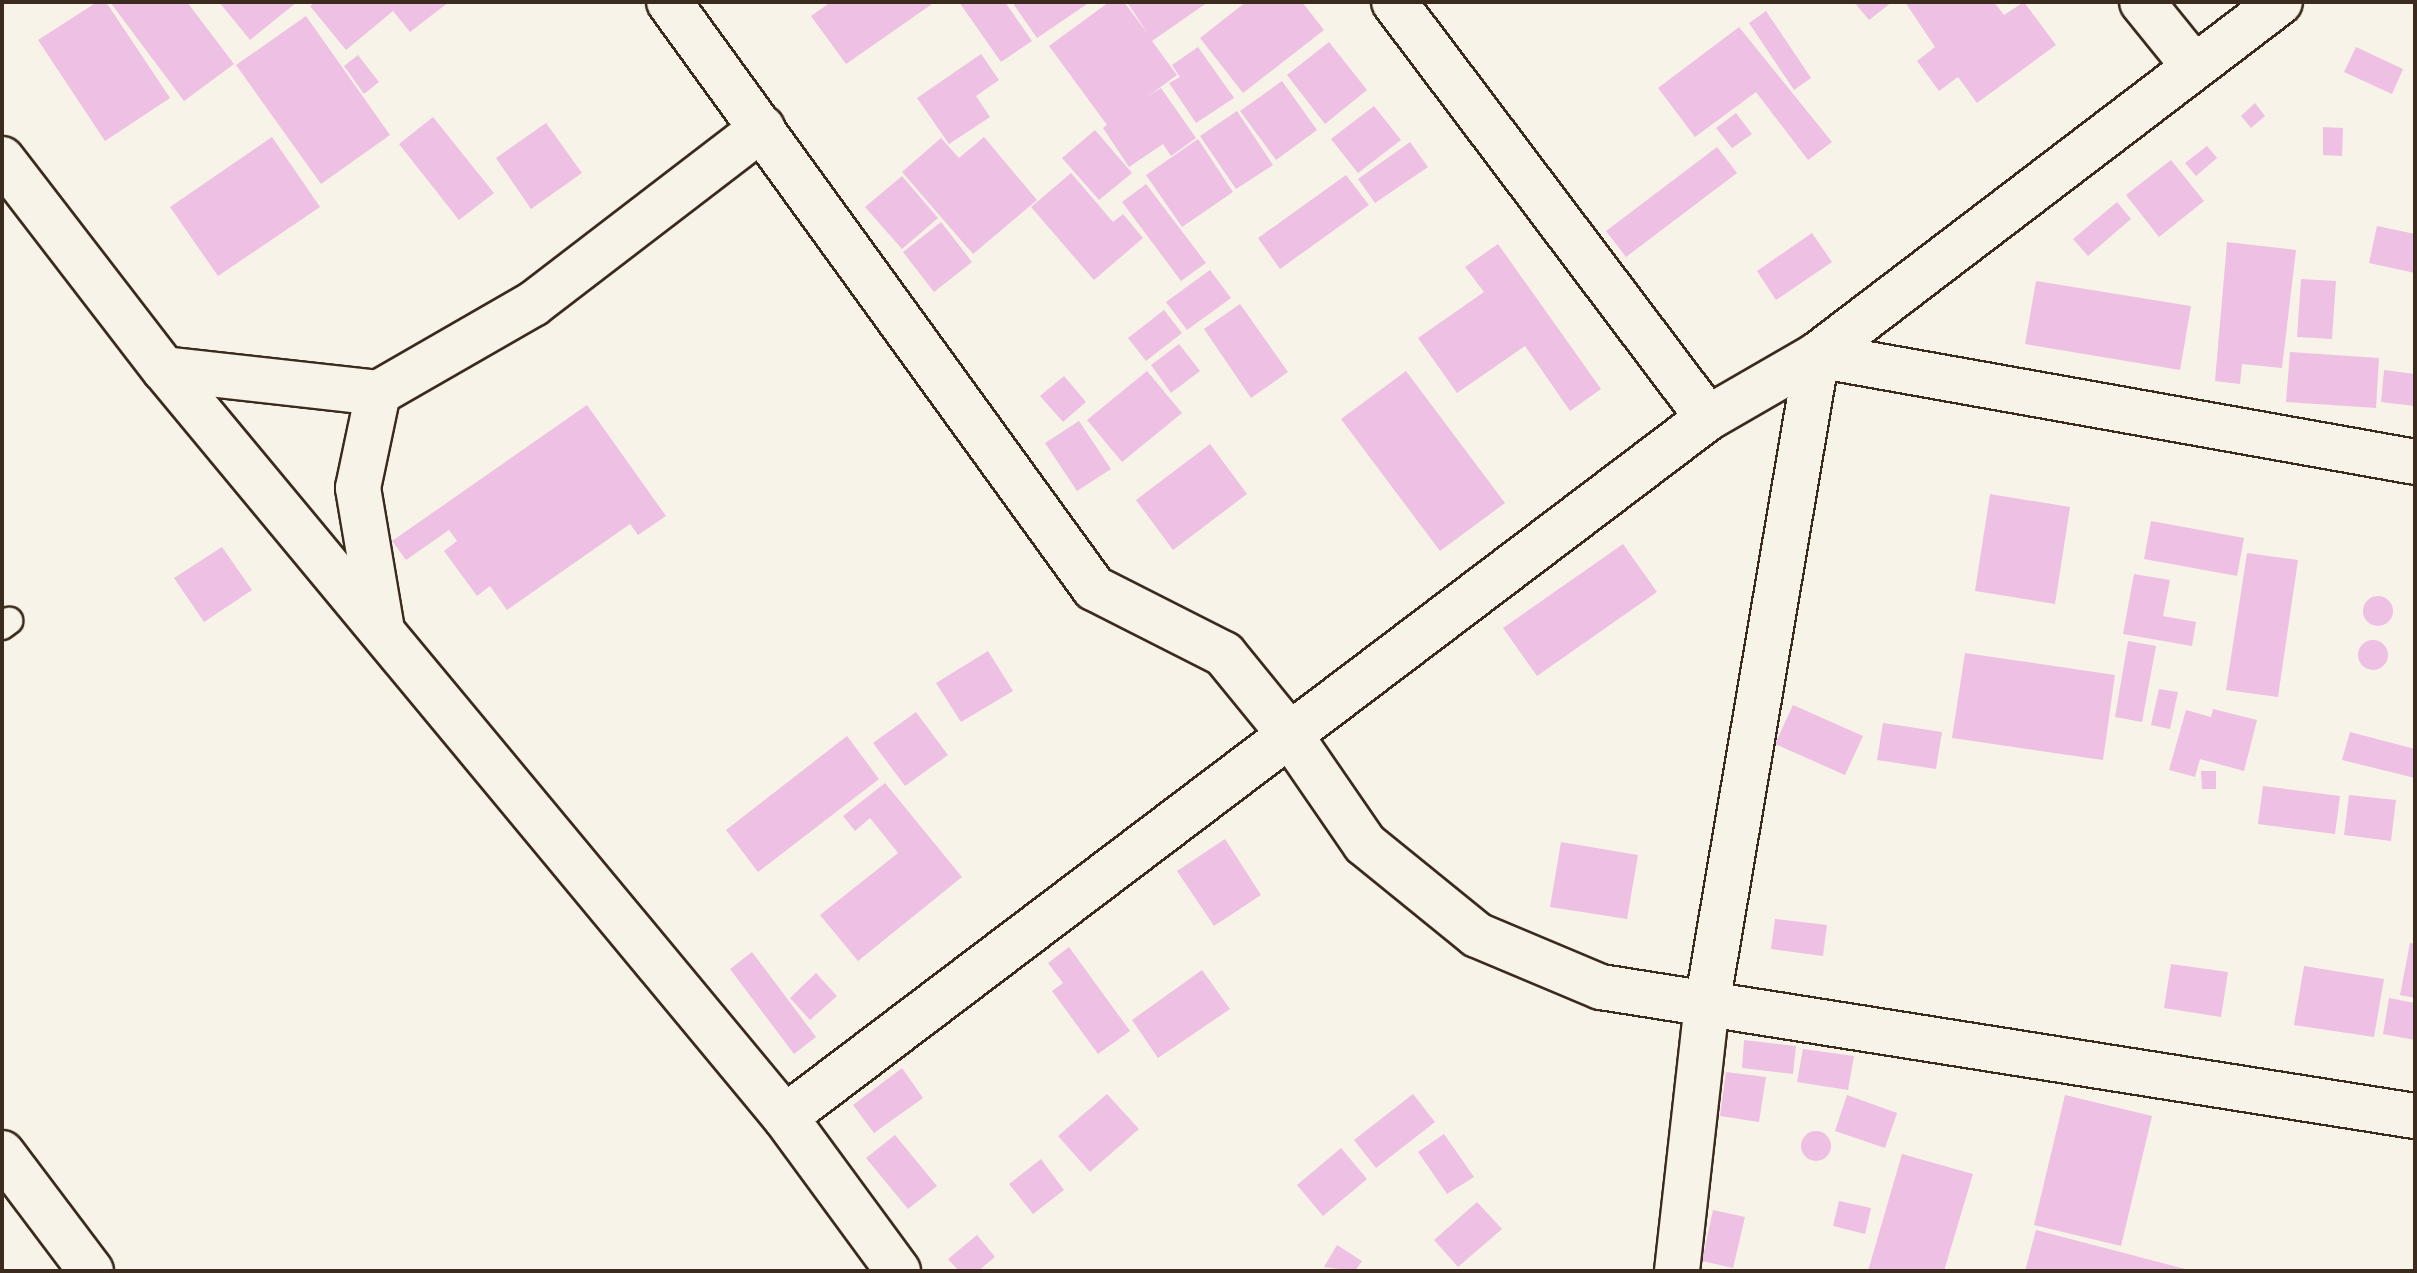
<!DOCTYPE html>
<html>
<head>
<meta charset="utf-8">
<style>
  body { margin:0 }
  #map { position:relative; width:2417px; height:1273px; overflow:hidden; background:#f7f3e8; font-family:"Patrick Hand",sans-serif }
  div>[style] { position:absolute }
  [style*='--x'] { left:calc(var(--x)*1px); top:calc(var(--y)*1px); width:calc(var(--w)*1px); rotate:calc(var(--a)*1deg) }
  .building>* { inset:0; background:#eec0e4 }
  .round { border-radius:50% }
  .roads { filter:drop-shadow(2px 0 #3b2a1e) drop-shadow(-2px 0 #3b2a1e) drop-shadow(0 2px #3b2a1e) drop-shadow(0 -2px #3b2a1e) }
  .lane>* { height:26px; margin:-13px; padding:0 13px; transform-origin:13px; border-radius:13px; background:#f7f3e8 }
  .street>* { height:44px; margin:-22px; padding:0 22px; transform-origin:22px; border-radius:22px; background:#f7f3e8 }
  .highway>* { height:44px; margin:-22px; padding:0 22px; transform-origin:22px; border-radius:22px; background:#f7f3e8 }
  span { translate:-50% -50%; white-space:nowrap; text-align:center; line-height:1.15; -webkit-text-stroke:7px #f7f3e8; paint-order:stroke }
  .frame { position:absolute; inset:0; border:4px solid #3b2a1e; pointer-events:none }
</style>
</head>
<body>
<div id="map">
  <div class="building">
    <i style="clip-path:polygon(97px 2px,106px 2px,170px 98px,105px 141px,38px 40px)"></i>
    <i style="clip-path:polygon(110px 2px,187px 2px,234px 64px,184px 101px)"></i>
    <i style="clip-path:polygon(219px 2px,297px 2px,250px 40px)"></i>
    <i style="clip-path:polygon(316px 2px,449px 2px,410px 32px,393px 11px,346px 50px,310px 6px)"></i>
    <i style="clip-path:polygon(831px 2px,935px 2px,846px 64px,811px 16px)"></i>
    <i style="clip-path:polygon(959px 2px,1005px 2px,1032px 41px,1001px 62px)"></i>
    <i style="clip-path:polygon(1012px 2px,1090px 2px,1037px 38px)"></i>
    <i style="clip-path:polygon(1109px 2px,1124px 2px,1148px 34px,1127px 2px,1208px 2px,1152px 41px,1177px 75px,1147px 97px,1161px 88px,1196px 138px,1171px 156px,1163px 144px,1129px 167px,1103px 128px,1107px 125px,1049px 46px)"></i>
    <i style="clip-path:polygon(1246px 2px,1302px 2px,1324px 30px,1243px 93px,1200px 38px)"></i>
    <i style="clip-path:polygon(1854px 2px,1892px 2px,1869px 20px)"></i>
    <i style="clip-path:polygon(1905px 2px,1994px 2px,2004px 15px,2024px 2px,2056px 45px,1977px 103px,1958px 77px,1939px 91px,1917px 61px,1935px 47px)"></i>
    <i style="clip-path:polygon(1766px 11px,1811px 78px,1794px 90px,1749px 23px)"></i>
    <i style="clip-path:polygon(306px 16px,390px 135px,321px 184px,236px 65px)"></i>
    <i style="clip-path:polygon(1739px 27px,1832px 142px,1808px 160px,1756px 92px,1695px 137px,1658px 88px)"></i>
    <i style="clip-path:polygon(1329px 42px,1367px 90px,1325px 124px,1287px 75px)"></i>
    <i style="clip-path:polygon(1198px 47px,1234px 98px,1196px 123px,1169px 83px,1180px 77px,1172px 65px)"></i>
    <i style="clip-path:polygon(2356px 47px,2403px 69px,2392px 94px,2344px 72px)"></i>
    <i style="clip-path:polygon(981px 54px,999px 80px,976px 96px,990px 117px,949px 144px,917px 98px)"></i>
    <i style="clip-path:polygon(358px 55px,379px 82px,364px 94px,344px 66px)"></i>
    <i style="clip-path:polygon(1282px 81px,1317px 130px,1276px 160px,1240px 111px)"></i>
    <i style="clip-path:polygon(2255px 103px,2265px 116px,2251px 128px,2241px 116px)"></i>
    <i style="clip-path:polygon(1374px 106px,1401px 140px,1358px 173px,1331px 139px)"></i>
    <i style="clip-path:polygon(1237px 111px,1273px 165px,1236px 189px,1200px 136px)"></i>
    <i style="clip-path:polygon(1736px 113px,1752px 134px,1732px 148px,1716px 128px)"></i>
    <i style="clip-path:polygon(433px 117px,494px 193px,459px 220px,399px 144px)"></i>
    <i style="clip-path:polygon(546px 123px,582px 173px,531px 209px,496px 158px)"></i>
    <i style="clip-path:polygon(2323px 127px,2343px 128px,2342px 156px,2323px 155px)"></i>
    <i style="clip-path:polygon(1095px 130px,1132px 173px,1099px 200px,1062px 158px)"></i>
    <i style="clip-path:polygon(272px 137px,320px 207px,218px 276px,170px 207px)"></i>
    <i style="clip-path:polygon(984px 137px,1037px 200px,973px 254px,902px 172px,941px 138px,959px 158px)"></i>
    <i style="clip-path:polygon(1198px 139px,1233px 192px,1182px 227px,1146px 175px)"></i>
    <i style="clip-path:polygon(1410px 142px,1428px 167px,1375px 203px,1358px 179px)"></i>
    <i style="clip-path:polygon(2207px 146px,2217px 158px,2196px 176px,2185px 163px)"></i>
    <i style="clip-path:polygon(1717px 147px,1737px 173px,1626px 257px,1606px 231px)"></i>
    <i style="clip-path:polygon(2171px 160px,2204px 201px,2159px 237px,2126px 195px)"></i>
    <i style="clip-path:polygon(1071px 173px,1113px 222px,1123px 214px,1143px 238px,1094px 280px,1031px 207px)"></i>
    <i style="clip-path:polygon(1346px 175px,1369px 205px,1280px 269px,1258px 238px)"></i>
    <i style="clip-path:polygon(902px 176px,938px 218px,902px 249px,865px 207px)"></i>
    <i style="clip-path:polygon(1146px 184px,1206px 263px,1181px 281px,1122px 202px)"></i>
    <i style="clip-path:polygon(2117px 202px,2131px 219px,2088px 256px,2073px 239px)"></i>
    <i style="clip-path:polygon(941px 222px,972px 262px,934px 292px,903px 252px)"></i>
    <i style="clip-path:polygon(2377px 226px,2415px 234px,2415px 273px,2369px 263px)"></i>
    <i style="clip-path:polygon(1812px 233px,1832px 262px,1776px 300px,1757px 271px)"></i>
    <i style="clip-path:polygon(2227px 242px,2296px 250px,2282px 368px,2242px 364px,2240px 384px,2215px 381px)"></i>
    <i style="clip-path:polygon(1498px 244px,1601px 389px,1570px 411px,1525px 346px,1457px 393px,1418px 338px,1484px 292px,1465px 267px)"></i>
    <i style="clip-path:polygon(1210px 270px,1231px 298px,1187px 330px,1166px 302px)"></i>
    <i style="clip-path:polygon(2301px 279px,2336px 281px,2332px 339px,2297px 337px)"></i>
    <i style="clip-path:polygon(2036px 281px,2191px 306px,2180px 370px,2025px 344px)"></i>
    <i style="clip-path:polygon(1240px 304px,1288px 372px,1251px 398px,1204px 329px)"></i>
    <i style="clip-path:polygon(1164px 310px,1182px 333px,1146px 361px,1128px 338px)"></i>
    <i style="clip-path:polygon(1179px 344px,1200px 371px,1171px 393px,1151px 365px)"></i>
    <i style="clip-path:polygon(2290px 352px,2379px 358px,2376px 408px,2286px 402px)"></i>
    <i style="clip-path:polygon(2384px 370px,2415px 374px,2415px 406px,2381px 402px)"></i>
    <i style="clip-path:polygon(1147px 371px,1182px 413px,1122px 462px,1087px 420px)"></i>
    <i style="clip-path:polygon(1406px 371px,1505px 503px,1440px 551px,1341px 419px)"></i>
    <i style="clip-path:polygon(1064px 376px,1086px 402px,1063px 422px,1040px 396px)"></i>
    <i style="clip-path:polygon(587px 405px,666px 516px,638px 535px,630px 524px,507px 610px,490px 586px,477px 596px,444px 551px,457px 541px,449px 530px,406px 560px,392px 541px)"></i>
    <i style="clip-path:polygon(1079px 421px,1111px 469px,1077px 491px,1045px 443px)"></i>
    <i style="clip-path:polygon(1210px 444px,1247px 494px,1173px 550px,1136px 500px)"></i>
    <i style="clip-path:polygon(1990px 494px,2070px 507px,2055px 604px,1975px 591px)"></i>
    <i style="clip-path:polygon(2151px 521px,2244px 538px,2237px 576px,2144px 559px)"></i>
    <i style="clip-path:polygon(1623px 544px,1657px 592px,1537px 676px,1503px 628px)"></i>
    <i style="clip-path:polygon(222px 547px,252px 590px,204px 622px,174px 578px)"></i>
    <i style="clip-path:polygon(2247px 553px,2298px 560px,2278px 697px,2226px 690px)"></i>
    <i style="clip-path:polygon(2134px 574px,2170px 580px,2163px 616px,2196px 622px,2192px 646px,2123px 634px)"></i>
    <i class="round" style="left:2363px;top:596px;width:30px;height:30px"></i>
    <i class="round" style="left:2358px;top:640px;width:30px;height:30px"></i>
    <i style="clip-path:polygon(2128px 641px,2156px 646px,2142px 722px,2115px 717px)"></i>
    <i style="clip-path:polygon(988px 651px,1013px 691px,961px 722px,936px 683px)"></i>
    <i style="clip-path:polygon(1965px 653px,2115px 675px,2103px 760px,1952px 738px)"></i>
    <i style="clip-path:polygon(2159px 689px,2178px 692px,2170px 729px,2151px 725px)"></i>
    <i style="clip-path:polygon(1793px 705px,1863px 736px,1845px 775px,1775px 744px)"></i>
    <i style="clip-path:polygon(2213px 709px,2257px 720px,2244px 771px,2200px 759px,2195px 777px,2169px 770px,2186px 710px,2211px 717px)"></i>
    <i style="clip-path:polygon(916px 712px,948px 755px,905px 786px,873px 743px)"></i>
    <i style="clip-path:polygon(1883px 723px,1942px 732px,1936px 769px,1877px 760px)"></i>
    <i style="clip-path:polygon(2350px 732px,2415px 749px,2415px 778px,2342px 760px)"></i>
    <i style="clip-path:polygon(847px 736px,879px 779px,758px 872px,726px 830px)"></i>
    <i style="clip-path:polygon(2201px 771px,2216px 771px,2216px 789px,2202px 789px)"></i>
    <i style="clip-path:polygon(885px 783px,962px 877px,858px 961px,820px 915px,898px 853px,870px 818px,855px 831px,843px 816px)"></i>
    <i style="clip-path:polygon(2263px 786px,2340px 796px,2335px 834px,2258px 824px)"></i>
    <i style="clip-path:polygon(2349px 795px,2396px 800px,2391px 841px,2344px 835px)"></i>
    <i style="clip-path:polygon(1225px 839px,1261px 895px,1214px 926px,1177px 871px)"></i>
    <i style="clip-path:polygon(1561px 842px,1638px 855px,1627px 919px,1550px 907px)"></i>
    <i style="clip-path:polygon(1775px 919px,1827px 925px,1823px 956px,1771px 949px)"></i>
    <i style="clip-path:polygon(2410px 943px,2415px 944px,2415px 998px,2400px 995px)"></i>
    <i style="clip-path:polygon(1069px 947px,1130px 1031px,1098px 1054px,1052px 991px,1063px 983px,1048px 963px)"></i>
    <i style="clip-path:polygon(752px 952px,816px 1037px,794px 1054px,730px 969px)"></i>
    <i style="clip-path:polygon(2171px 964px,2228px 972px,2221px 1017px,2164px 1008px)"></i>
    <i style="clip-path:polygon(2304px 966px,2384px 979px,2374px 1037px,2294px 1025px)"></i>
    <i style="clip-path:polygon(1202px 970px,1230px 1009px,1158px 1058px,1132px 1020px)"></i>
    <i style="clip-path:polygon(816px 973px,837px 996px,810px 1020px,790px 998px)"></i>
    <i style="clip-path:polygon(2389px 998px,2415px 1003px,2415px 1040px,2383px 1034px)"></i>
    <i style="clip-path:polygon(1744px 1040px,1796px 1046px,1793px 1074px,1742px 1068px)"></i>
    <i style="clip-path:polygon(1803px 1049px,1854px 1056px,1848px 1090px,1797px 1082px)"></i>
    <i style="clip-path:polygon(902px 1068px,923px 1098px,874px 1133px,853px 1105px)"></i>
    <i style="clip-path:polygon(1726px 1072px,1766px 1077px,1759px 1122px,1720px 1116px)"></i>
    <i style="clip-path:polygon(1107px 1094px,1139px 1129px,1090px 1172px,1058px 1136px)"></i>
    <i style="clip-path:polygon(1413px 1094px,1435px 1122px,1376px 1168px,1354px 1140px)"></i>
    <i style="clip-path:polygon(1847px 1095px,1897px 1113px,1885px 1148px,1835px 1131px)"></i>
    <i style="clip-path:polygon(2065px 1095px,2152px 1116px,2121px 1246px,2034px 1225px)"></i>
    <i class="round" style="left:1801px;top:1131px;width:30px;height:30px"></i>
    <i style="clip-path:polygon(1444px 1134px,1474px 1177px,1447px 1194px,1418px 1152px)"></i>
    <i style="clip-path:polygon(895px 1135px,937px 1186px,908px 1209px,866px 1158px)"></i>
    <i style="clip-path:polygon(1341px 1148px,1367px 1179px,1323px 1216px,1297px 1185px)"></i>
    <i style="clip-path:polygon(1902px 1154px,1973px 1174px,1944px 1271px,1868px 1271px)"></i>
    <i style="clip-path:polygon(1041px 1159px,1064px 1190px,1033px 1214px,1009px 1184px)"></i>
    <i style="clip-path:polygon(1839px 1201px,1871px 1208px,1865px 1234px,1833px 1226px)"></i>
    <i style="clip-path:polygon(1477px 1202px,1502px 1229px,1458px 1267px,1434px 1240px)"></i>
    <i style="clip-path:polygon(1713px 1210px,1745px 1217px,1733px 1268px,1702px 1261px)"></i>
    <i style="clip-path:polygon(2036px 1230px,2189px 1270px,2189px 1271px,2025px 1271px)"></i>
    <i style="clip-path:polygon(977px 1235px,995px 1257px,978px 1271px,959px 1271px,948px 1259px)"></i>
    <i style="clip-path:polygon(1337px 1245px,1362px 1261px,1355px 1271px,1324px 1267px)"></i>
  </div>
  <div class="roads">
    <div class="lane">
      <i style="--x:2;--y:626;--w:9;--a:-36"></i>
    </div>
    <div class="street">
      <i style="--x:669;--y:2;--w:724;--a:54.05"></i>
      <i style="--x:1094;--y:588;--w:146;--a:26.9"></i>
      <i style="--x:1224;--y:654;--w:104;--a:50.8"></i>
      <i style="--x:1290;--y:735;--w:132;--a:55.5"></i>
      <i style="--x:1365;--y:844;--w:144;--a:39.1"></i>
      <i style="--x:1477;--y:935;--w:134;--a:22.8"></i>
      <i style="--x:1601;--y:987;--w:824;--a:9.01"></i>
      <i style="--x:1394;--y:2;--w:521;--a:52.95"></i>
      <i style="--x:2142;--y:2;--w:81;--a:51"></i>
      <i style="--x:2;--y:159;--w:265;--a:52.4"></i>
      <i style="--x:164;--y:369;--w:972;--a:50.3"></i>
      <i style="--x:785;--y:1117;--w:191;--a:53.7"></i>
      <i style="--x:164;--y:369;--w:215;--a:6.4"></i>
      <i style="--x:378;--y:393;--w:179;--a:-29.9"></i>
      <i style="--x:533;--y:304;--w:289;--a:-37.5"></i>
      <i style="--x:378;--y:393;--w:97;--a:101.9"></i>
      <i style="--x:358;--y:488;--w:144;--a:80.4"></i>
      <i style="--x:785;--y:1117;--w:1158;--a:-37.14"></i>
      <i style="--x:1708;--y:418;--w:126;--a:-30"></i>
      <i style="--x:1817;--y:355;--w:582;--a:-37.32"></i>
      <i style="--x:1677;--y:1271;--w:268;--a:-83.6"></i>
      <i style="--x:1707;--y:1005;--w:659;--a:-80.39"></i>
      <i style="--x:1817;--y:355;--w:607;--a:10.14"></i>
    </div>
    <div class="highway">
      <i style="--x:2;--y:1153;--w:148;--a:53"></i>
    </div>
  </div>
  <div class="frame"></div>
</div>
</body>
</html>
